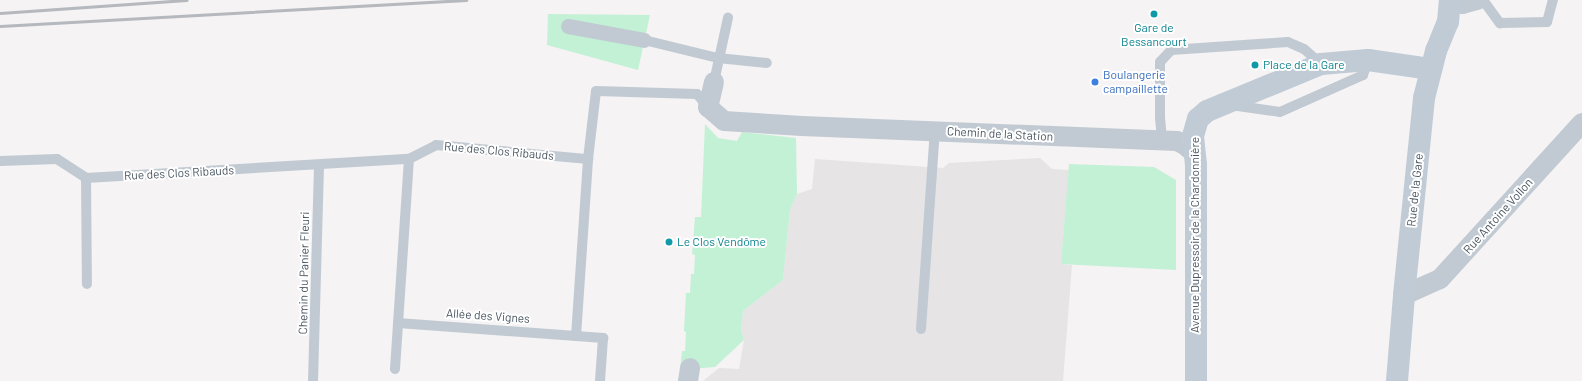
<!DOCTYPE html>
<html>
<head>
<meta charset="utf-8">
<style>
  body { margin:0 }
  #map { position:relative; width:1582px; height:381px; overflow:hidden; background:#f5f3f3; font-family:Barlow,sans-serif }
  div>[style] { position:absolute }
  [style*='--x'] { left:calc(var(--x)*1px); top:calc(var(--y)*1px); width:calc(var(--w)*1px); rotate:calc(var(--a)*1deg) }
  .education>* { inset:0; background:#e6e4e5 }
  .green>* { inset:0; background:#c3f1d5 }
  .service>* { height:10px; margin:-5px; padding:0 5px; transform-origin:5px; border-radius:5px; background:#c1cad2 }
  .pedestrian>* { height:15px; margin:-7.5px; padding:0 7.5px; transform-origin:7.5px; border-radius:7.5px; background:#c1cad2 }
  .minor>* { height:20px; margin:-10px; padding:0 10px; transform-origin:10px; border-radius:10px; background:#c1cad2 }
  .secondary>* { height:22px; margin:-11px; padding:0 11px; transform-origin:11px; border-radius:11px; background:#c1cbd6 }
  .rail>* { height:3px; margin:-1.5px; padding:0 1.5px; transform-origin:1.5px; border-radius:1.5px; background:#b5b8bd }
  .dots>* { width:11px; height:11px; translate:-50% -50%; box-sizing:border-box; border:2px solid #fff; border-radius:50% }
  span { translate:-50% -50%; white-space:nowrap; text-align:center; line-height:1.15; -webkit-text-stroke:4px #fff; paint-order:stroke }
  .culture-label { font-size:12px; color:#0d838f }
  .left { translate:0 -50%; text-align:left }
  .shop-label { font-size:12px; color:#366cbe }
  .street-label { font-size:12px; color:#4a5661 }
</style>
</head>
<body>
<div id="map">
  <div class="education">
    <i style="clip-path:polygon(1040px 158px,1052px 169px,1069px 170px,1061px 264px,1072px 265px,1063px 381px,703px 381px,719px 368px,739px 369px,744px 340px,741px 330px,743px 311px,783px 280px,790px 210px,797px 194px,812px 189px,815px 159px,943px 168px,949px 163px)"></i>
  </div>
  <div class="green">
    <i style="clip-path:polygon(548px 14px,650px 15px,638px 70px,547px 45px)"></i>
    <i style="clip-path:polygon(705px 124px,718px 138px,737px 141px,742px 132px,796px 138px,797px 194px,790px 210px,783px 280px,743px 311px,741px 330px,744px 340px,715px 367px,680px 370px,682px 351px,685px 351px,686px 332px,684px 331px,686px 293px,690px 293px,691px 274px,694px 274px,695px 255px,692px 254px,695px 217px,701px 217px)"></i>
    <i style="clip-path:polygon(1069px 164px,1154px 167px,1176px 180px,1176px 270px,1061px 264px)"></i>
  </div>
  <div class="service">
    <i style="--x:1483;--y:0;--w:29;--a:54"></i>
    <i style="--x:1500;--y:23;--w:47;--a:-1.2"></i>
    <i style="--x:1547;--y:22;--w:23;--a:-75"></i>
    <i style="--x:644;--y:40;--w:76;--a:13.7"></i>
    <i style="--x:718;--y:58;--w:49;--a:5.8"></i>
    <i style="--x:714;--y:82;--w:66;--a:-77.7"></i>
    <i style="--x:1233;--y:103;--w:6;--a:31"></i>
    <i style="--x:1238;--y:106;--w:42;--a:8.1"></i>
    <i style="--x:1280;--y:112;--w:91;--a:-24"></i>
    <i style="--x:1363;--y:75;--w:16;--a:-72"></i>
    <i style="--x:1162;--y:140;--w:21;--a:-95"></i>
    <i style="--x:1160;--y:119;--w:57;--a:-90"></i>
    <i style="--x:1160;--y:62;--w:16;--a:-47"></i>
    <i style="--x:1171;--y:50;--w:117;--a:-3.9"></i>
    <i style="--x:1288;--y:42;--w:17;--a:24"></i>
    <i style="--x:1304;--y:49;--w:23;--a:41"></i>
    <i style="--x:0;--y:161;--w:57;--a:-2"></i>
    <i style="--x:57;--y:159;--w:35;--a:33"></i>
    <i style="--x:86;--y:178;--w:324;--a:-3.4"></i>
    <i style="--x:409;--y:159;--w:30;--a:-27"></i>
    <i style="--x:436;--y:145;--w:153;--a:5.3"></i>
    <i style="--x:86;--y:178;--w:106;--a:89.5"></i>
    <i style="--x:398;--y:323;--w:206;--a:4.2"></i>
    <i style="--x:603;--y:338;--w:43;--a:94"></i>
    <i style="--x:921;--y:329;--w:198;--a:-86"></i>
    <i style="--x:576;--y:336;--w:177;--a:-86.1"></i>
    <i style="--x:588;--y:159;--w:68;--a:-83.3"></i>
    <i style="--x:596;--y:91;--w:101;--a:1.7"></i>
    <i style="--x:697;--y:94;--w:17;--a:50"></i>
    <i style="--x:395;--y:369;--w:210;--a:-86.2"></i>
    <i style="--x:313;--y:381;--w:216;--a:-88.4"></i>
  </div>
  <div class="pedestrian">
    <i style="--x:568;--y:26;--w:77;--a:10.4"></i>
  </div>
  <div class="minor">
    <i style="--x:1450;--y:3;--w:12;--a:5"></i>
    <i style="--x:1462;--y:4;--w:16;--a:-15"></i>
    <i style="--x:714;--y:82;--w:26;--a:103"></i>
    <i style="--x:708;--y:107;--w:21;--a:41"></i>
    <i style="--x:724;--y:121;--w:78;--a:3.7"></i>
    <i style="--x:802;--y:126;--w:375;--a:2.3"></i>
    <i style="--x:1177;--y:141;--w:9;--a:27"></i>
    <i style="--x:1185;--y:145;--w:12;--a:42"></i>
    <i style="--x:1404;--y:295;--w:39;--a:-24"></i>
    <i style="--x:1440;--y:279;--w:211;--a:-47.7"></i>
    <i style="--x:688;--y:381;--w:13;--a:-81"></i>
  </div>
  <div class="secondary">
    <i style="--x:1196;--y:381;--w:216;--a:-90"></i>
    <i style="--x:1196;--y:165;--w:29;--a:-96"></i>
    <i style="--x:1193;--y:136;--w:18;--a:-74"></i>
    <i style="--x:1198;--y:119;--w:12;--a:-42"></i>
    <i style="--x:1207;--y:111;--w:123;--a:-22.4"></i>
    <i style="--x:1321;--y:64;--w:47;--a:-4.9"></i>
    <i style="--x:1368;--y:60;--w:64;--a:8.1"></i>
    <i style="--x:1397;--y:381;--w:86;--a:-85.3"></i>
    <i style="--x:1404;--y:295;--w:198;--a:-84.2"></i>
    <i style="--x:1424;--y:98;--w:49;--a:-75.7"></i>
    <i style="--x:1436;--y:51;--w:31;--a:-68"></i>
    <i style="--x:1448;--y:22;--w:22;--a:-85"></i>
  </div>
  <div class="rail">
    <i style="--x:0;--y:13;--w:187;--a:-4"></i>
    <i style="--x:0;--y:26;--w:467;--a:-3.2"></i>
  </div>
  <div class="dots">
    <i style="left:1154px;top:14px;background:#0f9aa8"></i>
    <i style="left:1255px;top:65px;background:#0f9aa8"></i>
    <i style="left:1095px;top:82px;background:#3f7fe0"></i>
    <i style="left:669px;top:242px;background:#0f9aa8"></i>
  </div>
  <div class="culture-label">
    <span style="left:1154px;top:35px">Gare de<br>Bessancourt</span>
    <span class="left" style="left:1263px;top:65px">Place de la Gare</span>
    <span class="left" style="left:677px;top:242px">Le Clos Vendôme</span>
  </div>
  <div class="shop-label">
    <span class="left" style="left:1103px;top:82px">Boulangerie<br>campaillette</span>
  </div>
  <div class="street-label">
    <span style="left:1000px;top:134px;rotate:3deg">Chemin de la Station</span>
    <span style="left:499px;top:151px;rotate:5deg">Rue des Clos Ribauds</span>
    <span style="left:179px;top:173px;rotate:-3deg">Rue des Clos Ribauds</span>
    <span style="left:1415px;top:190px;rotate:-84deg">Rue de la Gare</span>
    <span style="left:1498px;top:216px;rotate:-48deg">Rue Antoine Vollon</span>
    <span style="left:1195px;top:235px;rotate:-90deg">Avenue Dupressoir de la Chardonnière</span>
    <span style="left:304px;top:273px;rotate:-89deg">Chemin du Panier Fleuri</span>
    <span style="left:488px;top:316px;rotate:4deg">Allée des Vignes</span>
  </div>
</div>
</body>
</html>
